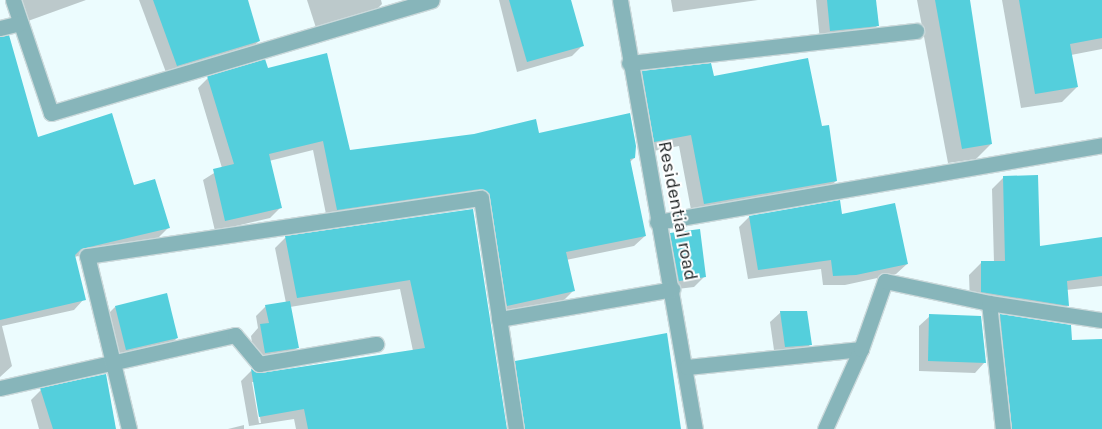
<!DOCTYPE html>
<html>
<head>
<meta charset="utf-8">
<style>
  body { margin:0 }
  #map { position:relative; width:1102px; height:429px; overflow:hidden; background:#ecfcfe; font-family:Karla,sans-serif }
  div>[style] { position:absolute }
  [style*='--x'] { left:calc(var(--x)*1px); top:calc(var(--y)*1px); width:calc(var(--w)*1px); rotate:calc(var(--a)*1deg) }
  .shadow>* { inset:0; background:#0003 }
  .building>* { inset:0; background:#54cfdc }
  .roads { filter:drop-shadow(1px 0 #cbd9db) drop-shadow(-1px 0 #cbd9db) drop-shadow(0 1px #cbd9db) drop-shadow(0 -1px #cbd9db) }
  .street>* { height:15px; margin:-7.5px; padding:0 7.5px; transform-origin:7.5px; border-radius:7.5px; background:#87b5ba }
  span { translate:-50% -50%; white-space:nowrap; text-align:center; line-height:1.15; -webkit-text-stroke:4px #fff; paint-order:stroke }
  .street-label { font-size:19px; color:#1d2223 }
</style>
</head>
<body>
<div id="map">
  <div class="shadow">
    <i style="clip-path:polygon(20px 0,86px 0,28px 21px)"></i>
    <i style="clip-path:polygon(139px 0,246px 0,259px 41px,248px 51px,167px 75px)"></i>
    <i style="clip-path:polygon(307px 0,381px 0,382px 4px,372px 14px,317px 31px)"></i>
    <i style="clip-path:polygon(499px 0,569px 0,583px 45px,572px 56px,517px 72px)"></i>
    <i style="clip-path:polygon(671px 0,758px 0,673px 12px)"></i>
    <i style="clip-path:polygon(874px 0,878px 25px,867px 36px,820px 41px,816px 0)"></i>
    <i style="clip-path:polygon(917px 0,968px 0,991px 144px,976px 159px,948px 163px)"></i>
    <i style="clip-path:polygon(1002px 0,1102px 0,1102px 49px,1071px 55px,1077px 87px,1062px 102px,1021px 108px)"></i>
    <i style="clip-path:polygon(0 44px,37px 138px,134px 186px,168px 228px,158px 238px,74px 257px,84px 299px,74px 310px,2px 326px,12px 366px,0 377px)"></i>
    <i style="clip-path:polygon(267px 70px,349px 151px,538px 135px,634px 158px,630px 162px,645px 236px,634px 246px,566px 260px,573px 291px,563px 301px,497px 315px,474px 199px,327px 219px,313px 150px,269px 161px,280px 208px,270px 218px,215px 231px,203px 180px,222px 168px,198px 88px,208px 78px)"></i>
    <i style="clip-path:polygon(642px 72px,713px 77px,821px 127px,836px 181px,824px 192px,692px 215px,679px 146px,643px 153px,631px 84px)"></i>
    <i style="clip-path:polygon(1004px 177px,1039px 247px,1102px 238px,1102px 286px,1066px 290px,1068px 305px,1056px 317px,970px 304px,969px 275px,981px 263px,994px 263px,992px 189px)"></i>
    <i style="clip-path:polygon(839px 201px,841px 215px,907px 264px,896px 274px,845px 285px,823px 285px,821px 269px,748px 279px,739px 227px,749px 217px)"></i>
    <i style="clip-path:polygon(evenodd,472px 210px,506px 429px,296px 429px,294px 419px,249px 426px,241px 381px,251px 371px,260px 375px,413px 351px,400px 289px,290px 307px,298px 347px,288px 357px,255px 363px,251px 336px,258px 328px,256px 316px,266px 306px,286px 303px,275px 248px,285px 238px,472px 210px,252px 382px,254px 382px,261px 423px,259px 423px,252px 382px)"></i>
    <i style="clip-path:polygon(671px 234px,705px 276px,694px 287px,669px 290px,661px 244px)"></i>
    <i style="clip-path:polygon(115px 307px,177px 338px,167px 348px,116px 360px,105px 317px)"></i>
    <i style="clip-path:polygon(781px 312px,811px 344px,800px 354px,775px 357px,770px 322px)"></i>
    <i style="clip-path:polygon(1000px 315px,1070px 326px,1071px 341px,1102px 341px,1102px 429px,1002px 429px,990px 325px)"></i>
    <i style="clip-path:polygon(930px 316px,985px 362px,975px 373px,919px 371px,919px 326px)"></i>
    <i style="clip-path:polygon(516px 362px,677px 429px,514px 429px,505px 373px)"></i>
    <i style="clip-path:polygon(105px 375px,114px 429px,39px 429px,31px 400px,41px 390px)"></i>
    <i style="clip-path:polygon(244px 425px,244px 429px,228px 429px)"></i>
  </div>
  <div class="building">
    <i style="clip-path:polygon(153px 0,248px 0,260px 41px,177px 66px)"></i>
    <i style="clip-path:polygon(509px 0,571px 0,584px 46px,527px 62px)"></i>
    <i style="clip-path:polygon(827px 0,876px 0,879px 26px,830px 31px)"></i>
    <i style="clip-path:polygon(935px 0,970px 0,992px 144px,962px 149px)"></i>
    <i style="clip-path:polygon(1019px 0,1102px 0,1102px 38px,1070px 44px,1078px 87px,1035px 94px)"></i>
    <i style="clip-path:polygon(9px 35px,38px 137px,112px 113px,134px 185px,155px 179px,170px 228px,81px 249px,75px 255px,86px 300px,0 320px,0 37px)"></i>
    <i style="clip-path:polygon(327px 53px,350px 150px,474px 134px,536px 119px,539px 133px,630px 113px,636px 146px,635px 158px,630px 159px,646px 236px,566px 252px,575px 291px,507px 306px,488px 192px,480px 189px,337px 210px,323px 141px,269px 154px,282px 208px,225px 221px,213px 169px,234px 164px,207px 76px,265px 59px,268px 68px)"></i>
    <i style="clip-path:polygon(808px 58px,822px 126px,829px 125px,837px 181px,704px 204px,691px 135px,654px 142px,642px 71px,711px 63px,714px 76px)"></i>
    <i style="clip-path:polygon(1038px 175px,1040px 246px,1102px 237px,1102px 276px,1067px 281px,1069px 306px,981px 292px,981px 261px,1005px 261px,1003px 176px)"></i>
    <i style="clip-path:polygon(840px 200px,842px 214px,895px 203px,908px 264px,856px 275px,833px 276px,831px 260px,758px 270px,749px 216px)"></i>
    <i style="clip-path:polygon(473px 209px,507px 429px,308px 429px,304px 409px,259px 417px,251px 369px,261px 373px,425px 348px,410px 280px,297px 298px,285px 236px)"></i>
    <i style="clip-path:polygon(700px 229px,706px 277px,679px 281px,670px 233px)"></i>
    <i style="clip-path:polygon(167px 293px,178px 338px,126px 350px,115px 306px)"></i>
    <i style="clip-path:polygon(290px 301px,299px 348px,265px 353px,260px 324px,269px 323px,265px 305px)"></i>
    <i style="clip-path:polygon(780px 311px,807px 311px,812px 345px,785px 347px)"></i>
    <i style="clip-path:polygon(929px 314px,981px 316px,986px 363px,928px 361px)"></i>
    <i style="clip-path:polygon(1000px 314px,1071px 325px,1072px 340px,1102px 339px,1102px 429px,1012px 429px)"></i>
    <i style="clip-path:polygon(667px 333px,681px 429px,525px 429px,515px 361px)"></i>
    <i style="clip-path:polygon(106px 374px,116px 429px,53px 429px,40px 388px)"></i>
  </div>
  <div class="roads">
    <div class="street">
      <i style="--x:13;--y:0;--w:119;--a:71.4"></i>
      <i style="--x:51;--y:113;--w:397;--a:-16.5"></i>
      <i style="--x:620;--y:0;--w:436;--a:80.1"></i>
      <i style="--x:0;--y:28;--w:21;--a:-14"></i>
      <i style="--x:629;--y:63;--w:289;--a:-6.4"></i>
      <i style="--x:657;--y:222;--w:452;--a:-9.8"></i>
      <i style="--x:989;--y:303;--w:127;--a:83.7"></i>
      <i style="--x:499;--y:319;--w:176;--a:-9.8"></i>
      <i style="--x:687;--y:367;--w:175;--a:-5.9"></i>
      <i style="--x:0;--y:388;--w:241;--a:-12.7"></i>
      <i style="--x:235;--y:335;--w:38;--a:50"></i>
      <i style="--x:259;--y:364;--w:119;--a:-9.7"></i>
      <i style="--x:129;--y:429;--w:178;--a:-103.6"></i>
      <i style="--x:87;--y:256;--w:398;--a:-8.4"></i>
      <i style="--x:481;--y:198;--w:234;--a:81.4"></i>
      <i style="--x:825;--y:429;--w:88;--a:-65.8"></i>
      <i style="--x:861;--y:349;--w:72;--a:-70.6"></i>
      <i style="--x:885;--y:281;--w:106;--a:11.9"></i>
      <i style="--x:989;--y:303;--w:114;--a:8.6"></i>
    </div>
  </div>
  <div class="street-label">
    <span style="left:677px;top:211px;rotate:79deg">Residential road</span>
  </div>
</div>
</body>
</html>
